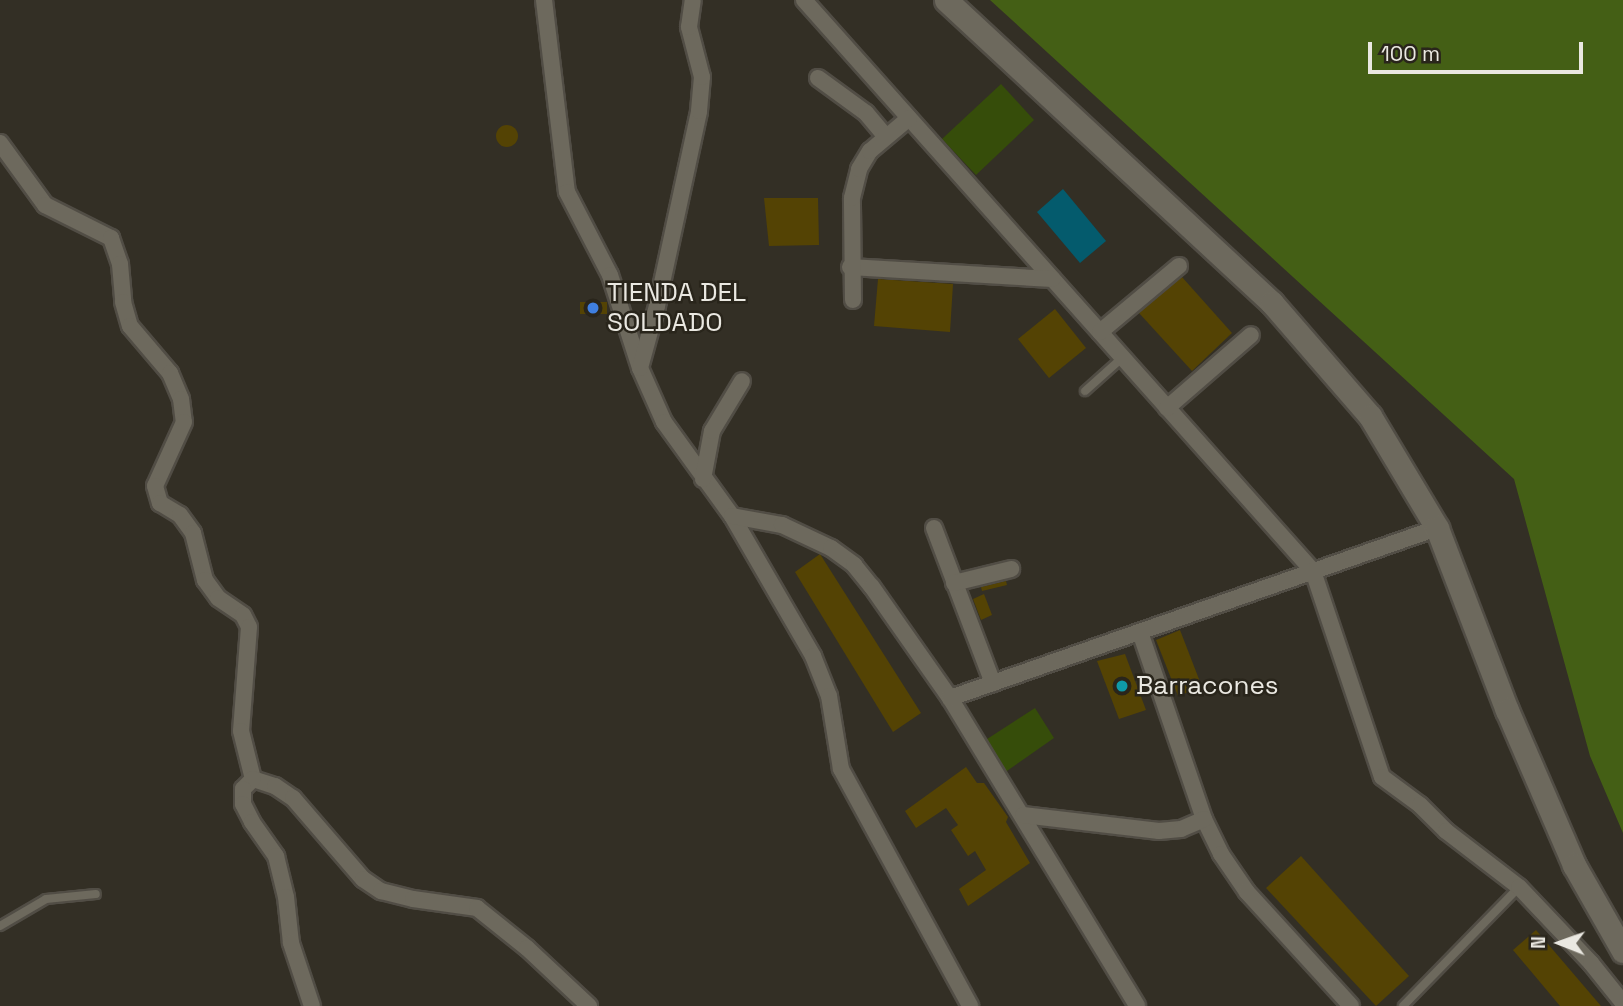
<!DOCTYPE html>
<html>
<head>
<meta charset="utf-8">
<style>
  body { margin:0 }
  #map { position:relative; width:1623px; height:1006px; overflow:hidden; background:#332f25; font-family:"Space Grotesk",sans-serif }
  div>[style] { position:absolute }
  [style*='--x'] { left:calc(var(--x)*1px); top:calc(var(--y)*1px); width:calc(var(--w)*1px); rotate:calc(var(--a)*1deg) }
  .green>* { inset:0; background:#364d0a }
  .forest>* { inset:0; background:#445f15 }
  .water>* { inset:0; background:#045b6d }
  .building>* { inset:0; background:#544304 }
  .round { border-radius:50% }
  .roads { filter:drop-shadow(2px 0 #514d45) drop-shadow(-2px 0 #514d45) drop-shadow(0 2px #514d45) drop-shadow(0 -2px #514d45) }
  .service>* { height:8px; margin:-4px; padding:0 4px; transform-origin:4px; border-radius:4px; background:#6d695d }
  .minor>* { height:16px; margin:-8px; padding:0 8px; transform-origin:8px; border-radius:8px; background:#6d695d }
  .secondary>* { height:23px; margin:-11.5px; padding:0 11.5px; transform-origin:11.5px; border-radius:11.5px; background:#6d695d }
  .dots>* { width:19px; height:19px; translate:-50% -50%; box-sizing:border-box; border:4px solid #29251b; border-radius:50% }
  span { translate:-50% -50%; white-space:nowrap; text-align:center; line-height:1.15; -webkit-text-stroke:5px #29251b; paint-order:stroke }
  .poi-label { font-size:26px; color:#eae8e1 }
  .left { translate:0 -50%; text-align:left }
  .north { position:absolute; left:1525px; top:908px; width:70px; height:70px; -webkit-text-stroke:5px #29251b; paint-order:stroke; rotate:271deg; font-size:19px; font-weight:700; line-height:28px; text-align:center; color:#eae8e1 }
  .north::after { content:''; display:block; margin:auto; width:24px; height:32px; background:#eae8e1; clip-path:polygon(50% 0,100% 100%,50% 72%,0 100%) }
  .scale { position:absolute; left:1368px; top:42px; width:215px; height:32px; box-sizing:border-box; border:4px solid #eae8e1; border-top:0; padding-left:9px; font-size:21px; line-height:24px; white-space:nowrap; color:#eae8e1; -webkit-text-stroke:5px #29251b; paint-order:stroke }
</style>
</head>
<body>
<div id="map">
  <div class="green">
    <i style="clip-path:polygon(1001px 84px,1034px 120px,976px 175px,942px 139px)"></i>
    <i style="clip-path:polygon(1035px 708px,1054px 738px,1004px 773px,984px 741px)"></i>
  </div>
  <div class="forest">
    <i style="clip-path:polygon(990px 0,1623px 0,1623px 833px,1590px 756px,1514px 479px)"></i>
  </div>
  <div class="water">
    <i style="clip-path:polygon(1063px 189px,1106px 241px,1080px 263px,1037px 212px)"></i>
  </div>
  <div class="building">
    <i class="round" style="left:496px;top:125px;width:22px;height:22px"></i>
    <i style="clip-path:polygon(764px 198px,818px 198px,819px 245px,769px 246px)"></i>
    <i style="clip-path:polygon(1182px 277px,1232px 333px,1192px 371px,1139px 313px)"></i>
    <i style="clip-path:polygon(878px 279px,953px 284px,950px 332px,874px 326px)"></i>
    <i style="clip-path:polygon(580px 302px,607px 302px,607px 314px,580px 314px)"></i>
    <i style="clip-path:polygon(1055px 309px,1086px 348px,1049px 378px,1018px 339px)"></i>
    <i style="clip-path:polygon(820px 554px,921px 713px,893px 732px,795px 572px)"></i>
    <i style="clip-path:polygon(1006px 581px,1007px 585px,982px 591px,981px 587px)"></i>
    <i style="clip-path:polygon(984px 594px,992px 615px,981px 620px,973px 599px)"></i>
    <i style="clip-path:polygon(1180px 630px,1202px 687px,1178px 696px,1156px 640px)"></i>
    <i style="clip-path:polygon(1125px 654px,1146px 710px,1119px 719px,1097px 661px)"></i>
    <i style="clip-path:polygon(966px 767px,977px 783px,984px 783px,1008px 817px,1006px 822px,1030px 863px,968px 906px,959px 889px,986px 870px,975px 851px,968px 856px,951px 830px,958px 825px,946px 808px,916px 828px,905px 811px)"></i>
    <i style="clip-path:polygon(1301px 856px,1409px 976px,1376px 1006px,1266px 888px)"></i>
    <i style="clip-path:polygon(1536px 930px,1601px 1006px,1560px 1006px,1513px 950px)"></i>
  </div>
  <div class="roads">
    <div class="service">
      <i style="--x:1085;--y:391;--w:50;--a:-41.7"></i>
      <i style="--x:0;--y:926;--w:53;--a:-30.4"></i>
      <i style="--x:46;--y:899;--w:50;--a:-5.7"></i>
      <i style="--x:1403;--y:1006;--w:166;--a:-45.7"></i>
    </div>
    <div class="minor">
      <i style="--x:544;--y:0;--w:193;--a:83.2"></i>
      <i style="--x:567;--y:192;--w:93;--a:62.6"></i>
      <i style="--x:610;--y:275;--w:98;--a:72.1"></i>
      <i style="--x:640;--y:368;--w:59;--a:66"></i>
      <i style="--x:664;--y:422;--w:116;--a:54.1"></i>
      <i style="--x:732;--y:516;--w:162;--a:59.9"></i>
      <i style="--x:813;--y:656;--w:43;--a:68.2"></i>
      <i style="--x:829;--y:696;--w:74;--a:80.7"></i>
      <i style="--x:841;--y:769;--w:270;--a:61.4"></i>
      <i style="--x:804;--y:0;--w:765;--a:48.29"></i>
      <i style="--x:1313;--y:571;--w:217;--a:71.5"></i>
      <i style="--x:1382;--y:777;--w:47;--a:36.4"></i>
      <i style="--x:1420;--y:805;--w:37;--a:45"></i>
      <i style="--x:1446;--y:831;--w:92;--a:37.5"></i>
      <i style="--x:1519;--y:887;--w:105;--a:46.5"></i>
      <i style="--x:1591;--y:963;--w:51;--a:51.3"></i>
      <i style="--x:818;--y:78;--w:59;--a:36.1"></i>
      <i style="--x:866;--y:113;--w:31;--a:50"></i>
      <i style="--x:0;--y:143;--w:77;--a:54"></i>
      <i style="--x:45;--y:205;--w:74;--a:26.6"></i>
      <i style="--x:111;--y:238;--w:28;--a:71"></i>
      <i style="--x:120;--y:264;--w:38;--a:85"></i>
      <i style="--x:123;--y:302;--w:25;--a:74"></i>
      <i style="--x:130;--y:326;--w:62;--a:49.6"></i>
      <i style="--x:170;--y:373;--w:28;--a:67"></i>
      <i style="--x:181;--y:399;--w:23;--a:83"></i>
      <i style="--x:184;--y:422;--w:70;--a:114.4"></i>
      <i style="--x:155;--y:486;--w:18;--a:74"></i>
      <i style="--x:160;--y:503;--w:23;--a:31"></i>
      <i style="--x:180;--y:515;--w:22;--a:54"></i>
      <i style="--x:193;--y:533;--w:49;--a:75.7"></i>
      <i style="--x:205;--y:580;--w:22;--a:54"></i>
      <i style="--x:218;--y:598;--w:30;--a:34"></i>
      <i style="--x:243;--y:615;--w:13;--a:63"></i>
      <i style="--x:249;--y:627;--w:104;--a:94.4"></i>
      <i style="--x:241;--y:731;--w:49;--a:76"></i>
      <i style="--x:850;--y:267;--w:203;--a:3.4"></i>
      <i style="--x:853;--y:300;--w:102;--a:-90.6"></i>
      <i style="--x:852;--y:198;--w:30;--a:-76"></i>
      <i style="--x:859;--y:169;--w:21;--a:-59"></i>
      <i style="--x:870;--y:151;--w:51;--a:-40.2"></i>
      <i style="--x:1100;--y:332;--w:103;--a:-39.9"></i>
      <i style="--x:640;--y:368;--w:64;--a:-74.7"></i>
      <i style="--x:657;--y:306;--w:199;--a:-77.8"></i>
      <i style="--x:699;--y:111;--w:34;--a:-85"></i>
      <i style="--x:702;--y:77;--w:52;--a:-104.6"></i>
      <i style="--x:689;--y:27;--w:27;--a:-82"></i>
      <i style="--x:1167;--y:408;--w:111;--a:-41"></i>
      <i style="--x:703;--y:479;--w:49;--a:-79.4"></i>
      <i style="--x:712;--y:431;--w:58;--a:-59"></i>
      <i style="--x:732;--y:516;--w:51;--a:10.2"></i>
      <i style="--x:782;--y:525;--w:54;--a:25.1"></i>
      <i style="--x:831;--y:548;--w:29;--a:36"></i>
      <i style="--x:854;--y:565;--w:28;--a:51"></i>
      <i style="--x:872;--y:587;--w:136;--a:54.9"></i>
      <i style="--x:950;--y:698;--w:360;--a:58.7"></i>
      <i style="--x:934;--y:528;--w:166;--a:69.2"></i>
      <i style="--x:954;--y:583;--w:59;--a:-13.8"></i>
      <i style="--x:1140;--y:632;--w:198;--a:71.1"></i>
      <i style="--x:1204;--y:819;--w:39;--a:64"></i>
      <i style="--x:1221;--y:854;--w:46;--a:55.6"></i>
      <i style="--x:1247;--y:892;--w:154;--a:47.6"></i>
      <i style="--x:950;--y:698;--w:516;--a:-19.24"></i>
      <i style="--x:253;--y:779;--w:23;--a:18"></i>
      <i style="--x:275;--y:786;--w:22;--a:34"></i>
      <i style="--x:293;--y:798;--w:107;--a:49.2"></i>
      <i style="--x:363;--y:879;--w:22;--a:34"></i>
      <i style="--x:381;--y:891;--w:33;--a:14"></i>
      <i style="--x:413;--y:899;--w:65;--a:8"></i>
      <i style="--x:477;--y:908;--w:64;--a:38.7"></i>
      <i style="--x:527;--y:948;--w:85;--a:43.1"></i>
      <i style="--x:253;--y:779;--w:14;--a:135"></i>
      <i style="--x:243;--y:789;--w:15;--a:90"></i>
      <i style="--x:243;--y:804;--w:20;--a:63"></i>
      <i style="--x:252;--y:822;--w:42;--a:54.8"></i>
      <i style="--x:276;--y:856;--w:42;--a:76.3"></i>
      <i style="--x:286;--y:897;--w:46;--a:83.8"></i>
      <i style="--x:291;--y:943;--w:66;--a:71.6"></i>
      <i style="--x:1023;--y:815;--w:137;--a:6.7"></i>
      <i style="--x:1159;--y:831;--w:22;--a:-5"></i>
      <i style="--x:1181;--y:829;--w:25;--a:-23"></i>
    </div>
    <div class="secondary">
      <i style="--x:946;--y:0;--w:445;--a:42.9"></i>
      <i style="--x:1272;--y:303;--w:150;--a:49.1"></i>
      <i style="--x:1370;--y:416;--w:131;--a:59.1"></i>
      <i style="--x:1437;--y:528;--w:195;--a:69"></i>
      <i style="--x:1507;--y:710;--w:169;--a:66.6"></i>
      <i style="--x:1574;--y:865;--w:99;--a:60.3"></i>
    </div>
  </div>
  <div class="dots">
    <i style="left:593px;top:308px;background:#3f7fe0"></i>
    <i style="left:1122px;top:686px;background:#0f9aa8"></i>
  </div>
  <div class="poi-label">
    <span class="left" style="left:607px;top:308px">TIENDA DEL<br>SOLDADO</span>
    <span class="left" style="left:1136px;top:686px">Barracones</span>
  </div>
  <div class="north">N</div>
  <div class="scale">100 m</div>
</div>
</body>
</html>
